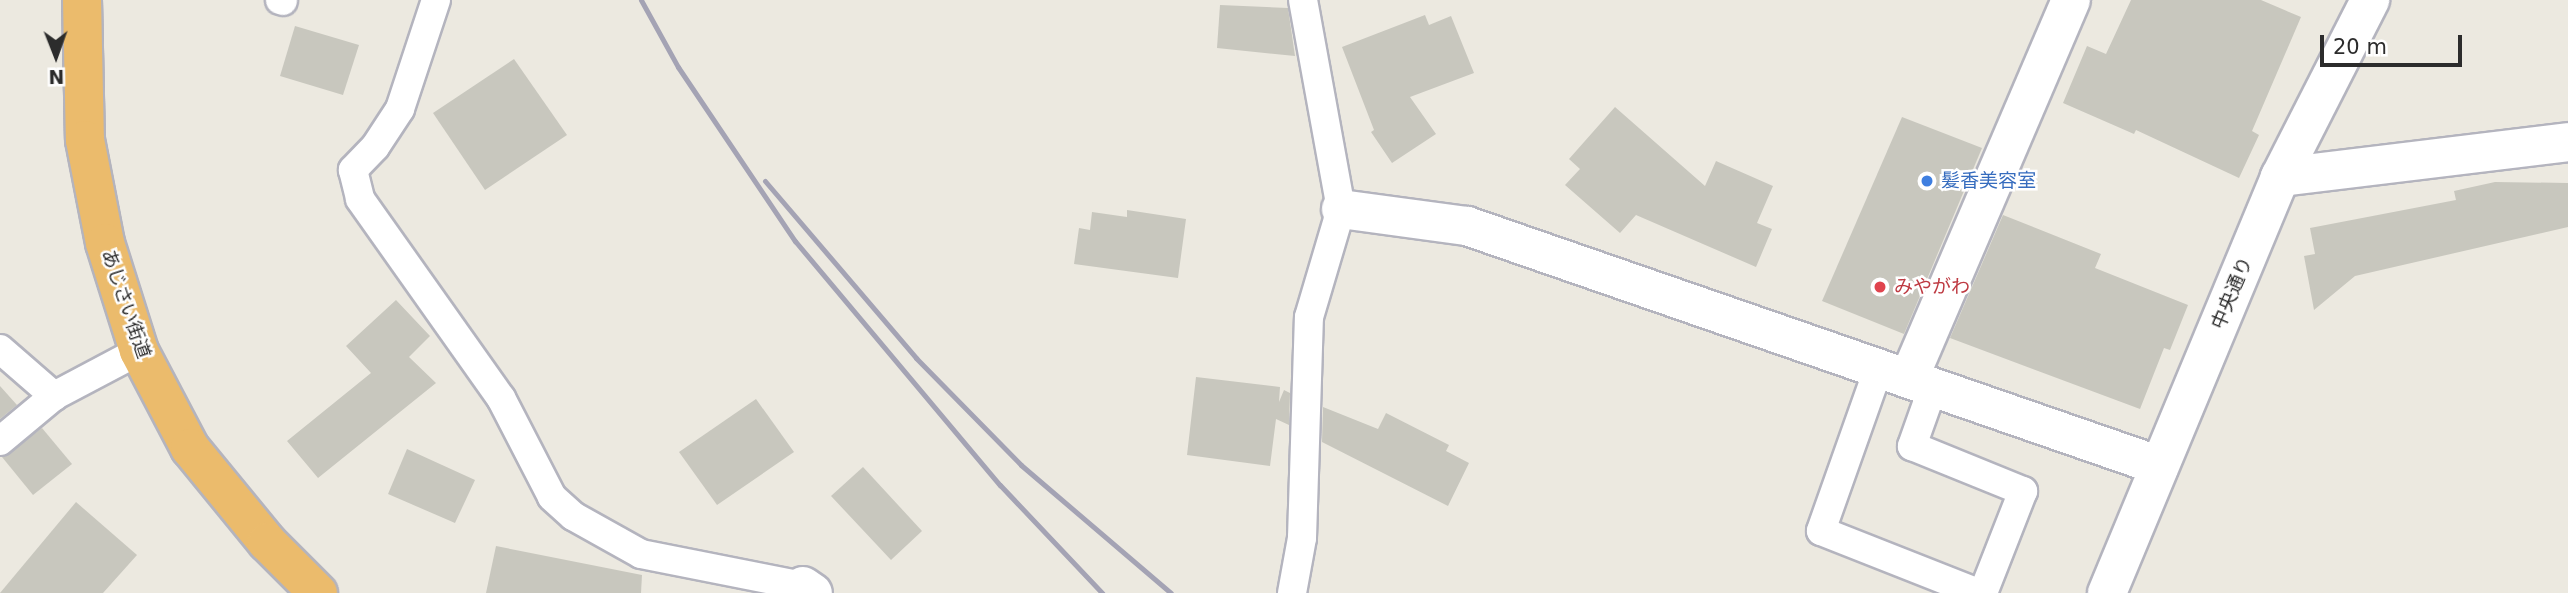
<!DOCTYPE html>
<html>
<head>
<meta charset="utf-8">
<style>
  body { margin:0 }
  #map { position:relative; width:2568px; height:593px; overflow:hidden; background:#ece9e0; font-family:"DejaVu Sans","Noto Sans JP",sans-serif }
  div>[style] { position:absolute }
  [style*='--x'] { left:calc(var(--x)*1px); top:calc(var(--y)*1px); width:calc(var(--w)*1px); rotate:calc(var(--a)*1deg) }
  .building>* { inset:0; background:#c8c7be }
  .roads { filter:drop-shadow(2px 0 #b4b4be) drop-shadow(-2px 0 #b4b4be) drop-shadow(0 2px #b4b4be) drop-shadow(0 -2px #b4b4be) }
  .lane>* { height:28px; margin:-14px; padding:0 14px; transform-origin:14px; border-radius:14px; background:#fff }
  .street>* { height:38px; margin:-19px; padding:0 19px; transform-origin:19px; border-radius:19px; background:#fff }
  .secondary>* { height:38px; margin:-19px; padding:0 19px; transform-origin:19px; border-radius:19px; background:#fff }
  .highway>* { height:38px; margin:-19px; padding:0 19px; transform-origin:19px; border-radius:19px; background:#ebbb6c }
  .rail>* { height:5px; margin:-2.5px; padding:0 2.5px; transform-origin:2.5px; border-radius:2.5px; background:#a4a3b4 }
  .dots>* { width:19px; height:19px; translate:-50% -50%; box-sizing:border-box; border:4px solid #fff; border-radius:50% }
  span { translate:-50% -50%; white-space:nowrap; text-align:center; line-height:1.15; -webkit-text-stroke:5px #fff; paint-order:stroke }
  .shop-label { font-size:19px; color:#366cbe }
  .left { translate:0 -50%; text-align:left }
  .health-label { font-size:19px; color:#be3a42 }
  .street-label { font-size:19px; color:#2c2c2c }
  .north { position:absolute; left:21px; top:21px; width:70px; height:70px; -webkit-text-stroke:5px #fff; paint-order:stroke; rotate:179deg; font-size:19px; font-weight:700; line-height:28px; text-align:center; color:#2c2c2c }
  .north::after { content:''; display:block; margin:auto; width:24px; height:32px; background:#2c2c2c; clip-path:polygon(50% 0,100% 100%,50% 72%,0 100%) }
  .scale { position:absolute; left:2320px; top:35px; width:142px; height:32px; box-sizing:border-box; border:4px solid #2c2c2c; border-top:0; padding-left:9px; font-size:21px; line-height:24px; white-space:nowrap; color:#2c2c2c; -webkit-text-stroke:5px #fff; paint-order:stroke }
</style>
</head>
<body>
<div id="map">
  <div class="building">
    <i style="clip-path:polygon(2131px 0,2261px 0,2301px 17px,2252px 131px,2259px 135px,2239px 178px,2136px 130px,2134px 134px,2063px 103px,2087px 46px,2106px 54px)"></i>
    <i style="clip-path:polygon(1220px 5px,1288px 8px,1295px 56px,1217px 48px)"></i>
    <i style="clip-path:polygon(1425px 15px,1429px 25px,1451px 16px,1474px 73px,1410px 97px,1436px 134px,1392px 163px,1371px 132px,1374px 130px,1342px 47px)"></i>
    <i style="clip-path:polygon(295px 26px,359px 45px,343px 95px,280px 76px)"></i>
    <i style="clip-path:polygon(514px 59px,567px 135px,485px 190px,433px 113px)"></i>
    <i style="clip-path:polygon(1615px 107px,1705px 186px,1716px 161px,1773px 186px,1757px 223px,1772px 229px,1756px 267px,1636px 215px,1620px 233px,1565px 185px,1580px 169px,1569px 159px)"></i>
    <i style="clip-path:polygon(1902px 117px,1982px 148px,1904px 334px,1822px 301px)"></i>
    <i style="clip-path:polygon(2495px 182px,2568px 183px,2568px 227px,2355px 276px,2314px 310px,2304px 256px,2315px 254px,2310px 228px,2456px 200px,2454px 191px)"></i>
    <i style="clip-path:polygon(1127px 210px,1186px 219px,1178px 278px,1074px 264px,1079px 228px,1090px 230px,1092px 212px,1127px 217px)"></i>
    <i style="clip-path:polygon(2003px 215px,2101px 254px,2095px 268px,2188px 305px,2170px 350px,2164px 348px,2140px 409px,1950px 338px)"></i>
    <i style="clip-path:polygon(396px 300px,430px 336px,409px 357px,436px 383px,318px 478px,287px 441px,371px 373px,346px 346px)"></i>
    <i style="clip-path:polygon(1196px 377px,1280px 387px,1279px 402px,1284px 390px,1290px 393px,1289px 425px,1276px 419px,1270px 466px,1187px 455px)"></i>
    <i style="clip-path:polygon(0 386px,17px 405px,0 419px)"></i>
    <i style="clip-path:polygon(756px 399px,794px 452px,717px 505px,679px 452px)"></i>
    <i style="clip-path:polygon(1323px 407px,1378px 429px,1386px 413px,1449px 445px,1446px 451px,1469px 463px,1448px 506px,1322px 442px)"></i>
    <i style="clip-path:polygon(42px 428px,72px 464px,33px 495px,2px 457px)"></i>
    <i style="clip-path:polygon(407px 449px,475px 480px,455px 523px,388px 494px)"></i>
    <i style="clip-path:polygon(863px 467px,922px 531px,891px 560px,831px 496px)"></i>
    <i style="clip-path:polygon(76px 502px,137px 555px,103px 593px,0 593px)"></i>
    <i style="clip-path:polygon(496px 546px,642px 575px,641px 593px,486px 593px)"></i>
  </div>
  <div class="roads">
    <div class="lane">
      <i style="--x:280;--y:0;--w:3;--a:18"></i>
      <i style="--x:436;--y:0;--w:115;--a:108.3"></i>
      <i style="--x:400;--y:109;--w:45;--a:123.3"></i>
      <i style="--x:375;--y:147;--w:32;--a:134"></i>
      <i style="--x:353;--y:170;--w:30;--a:76"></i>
      <i style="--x:360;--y:199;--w:244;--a:54.7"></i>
      <i style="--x:501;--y:398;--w:111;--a:62.7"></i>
      <i style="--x:552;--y:497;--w:28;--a:42"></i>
      <i style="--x:573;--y:516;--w:78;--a:29.2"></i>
      <i style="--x:641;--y:554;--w:165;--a:11.2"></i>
      <i style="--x:0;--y:349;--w:72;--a:41"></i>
      <i style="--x:54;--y:396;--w:96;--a:-27.9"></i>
      <i style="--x:1879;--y:367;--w:174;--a:109.5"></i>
      <i style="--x:1821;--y:531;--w:169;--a:21.5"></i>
      <i style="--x:1933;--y:387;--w:63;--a:109.6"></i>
      <i style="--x:1912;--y:446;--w:120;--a:22.1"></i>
      <i style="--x:2023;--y:491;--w:110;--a:111.4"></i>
      <i style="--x:0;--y:441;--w:70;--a:-39.8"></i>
      <i style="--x:1292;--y:593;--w:56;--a:-79.7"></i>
      <i style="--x:1302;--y:538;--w:221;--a:-88.2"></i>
      <i style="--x:1309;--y:317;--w:113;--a:-73.5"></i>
      <i style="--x:1341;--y:209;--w:212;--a:-100.3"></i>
    </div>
    <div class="street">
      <i style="--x:2280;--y:177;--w:290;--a:-6.9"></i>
      <i style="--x:1341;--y:209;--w:127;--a:7.7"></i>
      <i style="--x:1467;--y:226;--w:733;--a:19.1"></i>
      <i style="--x:1909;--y:378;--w:411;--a:-66.8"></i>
      <i style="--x:803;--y:586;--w:12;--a:35"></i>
    </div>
    <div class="secondary">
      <i style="--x:2107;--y:593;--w:451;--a:-67.4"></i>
      <i style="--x:2280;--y:177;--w:199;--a:-63"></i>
    </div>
    <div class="highway">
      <i style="--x:82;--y:0;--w:140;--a:88.8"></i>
      <i style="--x:85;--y:140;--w:105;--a:79"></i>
      <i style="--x:105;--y:243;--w:113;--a:72.5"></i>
      <i style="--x:139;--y:351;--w:110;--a:62.3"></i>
      <i style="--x:190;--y:448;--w:122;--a:50.7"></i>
      <i style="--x:267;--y:542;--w:72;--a:45"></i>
    </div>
  </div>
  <div class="rail">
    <i style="--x:641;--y:0;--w:77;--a:61.1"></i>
    <i style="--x:678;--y:67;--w:210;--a:56.1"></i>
    <i style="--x:795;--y:241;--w:319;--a:50"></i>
    <i style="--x:1000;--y:485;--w:149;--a:46.6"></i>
    <i style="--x:765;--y:181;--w:233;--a:49.5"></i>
    <i style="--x:916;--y:358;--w:150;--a:45.5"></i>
    <i style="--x:1021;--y:465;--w:197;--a:40.5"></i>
  </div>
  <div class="dots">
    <i style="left:1927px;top:181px;background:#3f7fe0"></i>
    <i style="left:1880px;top:287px;background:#e0444e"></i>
  </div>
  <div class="shop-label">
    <span class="left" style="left:1941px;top:181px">髪香美容室</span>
  </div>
  <div class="health-label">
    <span class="left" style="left:1894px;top:287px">みやがわ</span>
  </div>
  <div class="street-label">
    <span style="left:2232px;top:293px;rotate:-67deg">中央通り</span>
    <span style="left:126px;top:304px;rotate:71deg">あじさい街道</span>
  </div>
  <div class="north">N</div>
  <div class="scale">20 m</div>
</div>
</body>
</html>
